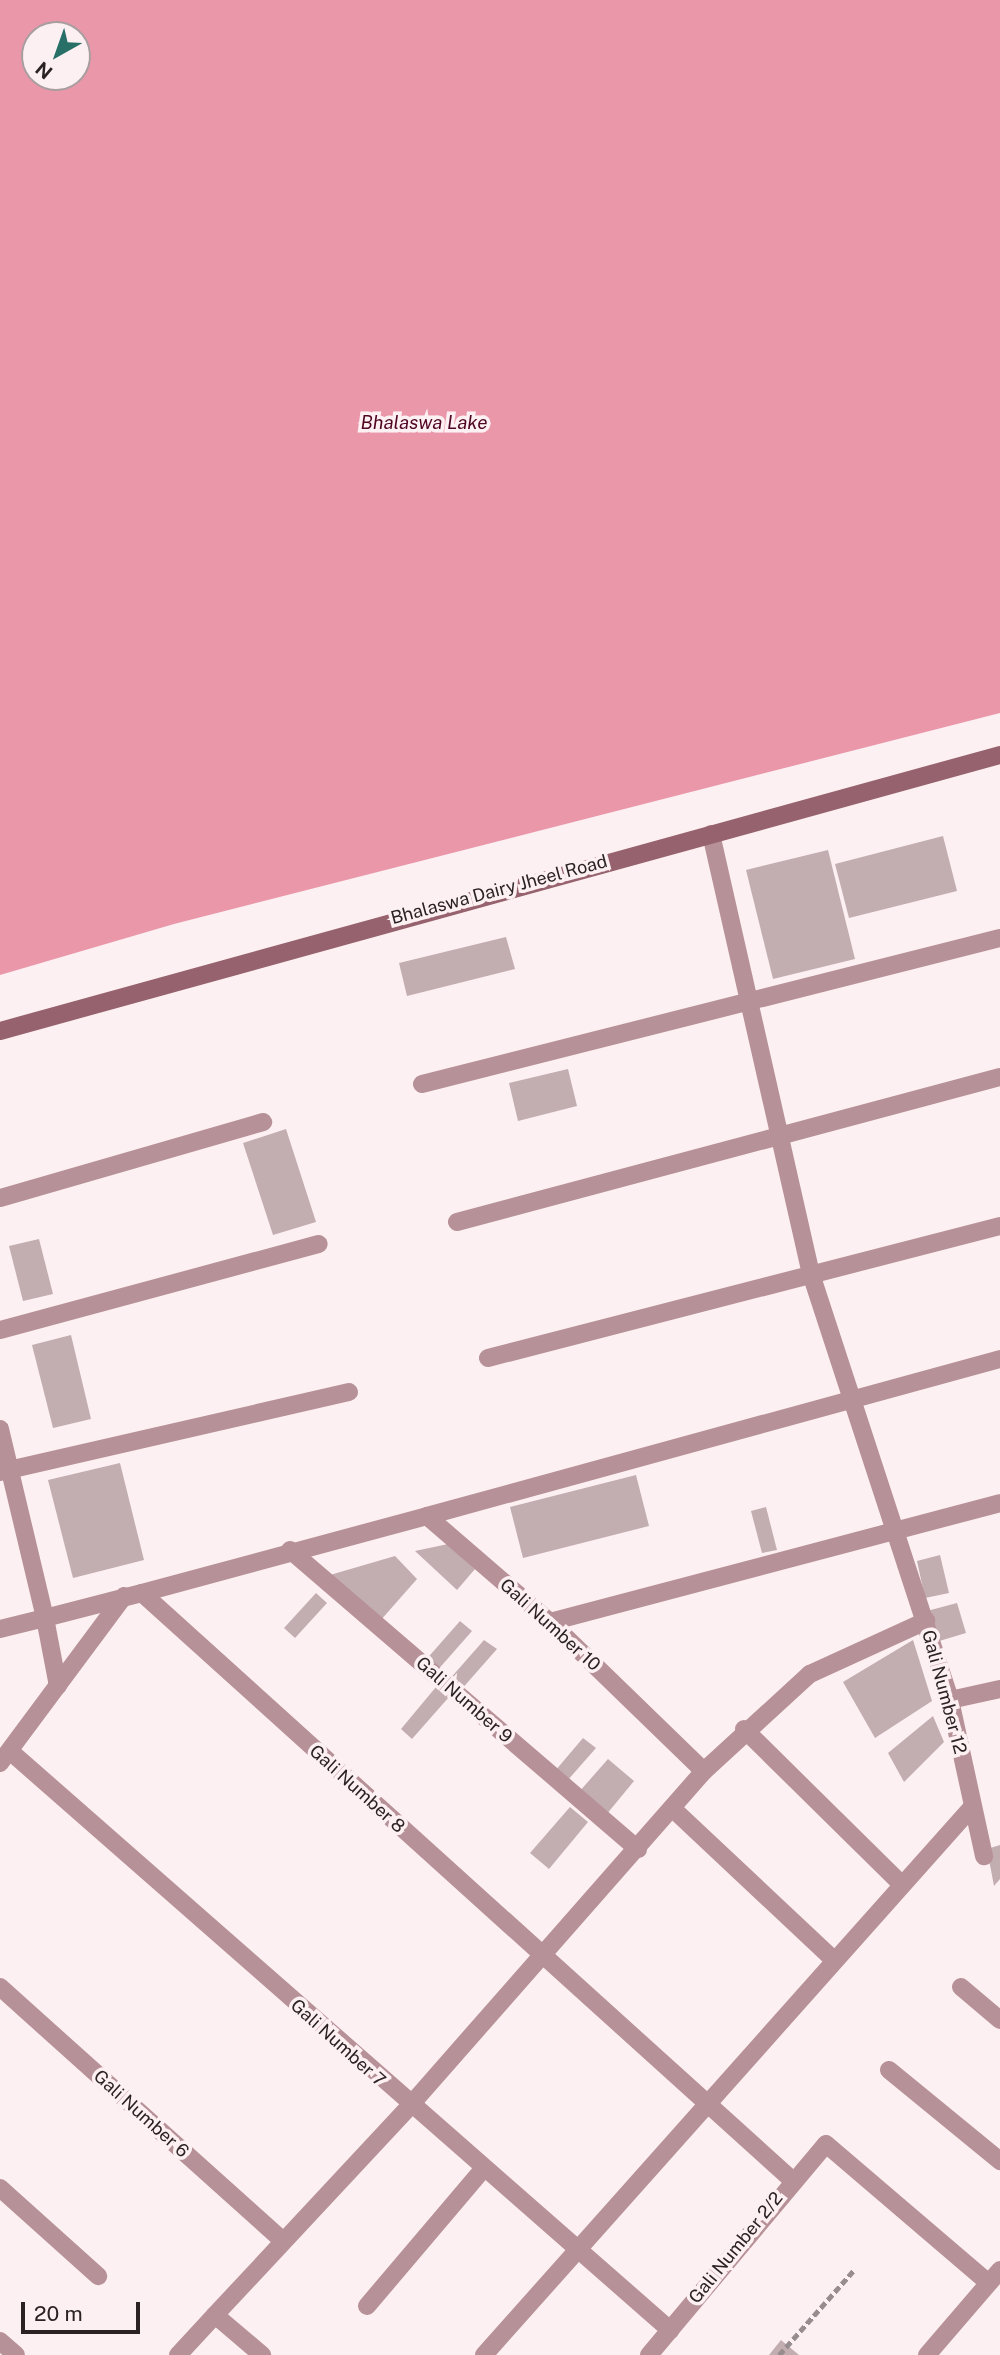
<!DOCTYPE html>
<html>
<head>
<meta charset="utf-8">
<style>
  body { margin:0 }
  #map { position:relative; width:1000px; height:2355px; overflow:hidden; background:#fdf0f2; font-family:"Public Sans",sans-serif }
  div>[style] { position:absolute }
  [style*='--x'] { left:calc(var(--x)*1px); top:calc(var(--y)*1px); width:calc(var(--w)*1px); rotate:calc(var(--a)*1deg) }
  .water>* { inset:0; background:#ea97aa }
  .building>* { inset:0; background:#c2adb1 }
  .path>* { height:4.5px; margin-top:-2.25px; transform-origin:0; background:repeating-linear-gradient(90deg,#978c8e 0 7px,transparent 0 10.5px) }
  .lane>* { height:18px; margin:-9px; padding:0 9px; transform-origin:9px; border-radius:9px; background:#b79198 }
  .street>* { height:18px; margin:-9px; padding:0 9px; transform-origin:9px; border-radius:9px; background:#b79198 }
  .secondary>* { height:18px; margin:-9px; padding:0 9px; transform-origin:9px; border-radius:9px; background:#96626d }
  span { translate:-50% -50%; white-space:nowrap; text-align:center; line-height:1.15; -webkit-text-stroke:7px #fdf0f2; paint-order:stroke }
  .street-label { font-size:18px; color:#2a2223 }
  .water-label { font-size:19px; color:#500522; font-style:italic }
  .north { position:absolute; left:21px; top:21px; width:70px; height:70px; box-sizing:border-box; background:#fdf0f2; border:2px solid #a99e9f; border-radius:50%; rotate:220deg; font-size:19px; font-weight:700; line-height:28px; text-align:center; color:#2a2223 }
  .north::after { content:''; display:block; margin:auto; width:24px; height:32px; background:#276f67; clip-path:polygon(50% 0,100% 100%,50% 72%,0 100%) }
  .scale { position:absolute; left:21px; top:2302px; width:119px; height:32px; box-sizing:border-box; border:4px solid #2a2223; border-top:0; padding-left:9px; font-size:21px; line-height:24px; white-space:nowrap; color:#2a2223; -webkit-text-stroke:5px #fdf0f2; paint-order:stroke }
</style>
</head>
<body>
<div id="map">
  <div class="water">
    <i style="clip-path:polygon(evenodd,0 0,1000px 0,1000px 713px,174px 924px,0 975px,0 0,35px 35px,77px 35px,77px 77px,35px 77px,35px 35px)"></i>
  </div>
  <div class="building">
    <i style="clip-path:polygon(943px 836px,957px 891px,849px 918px,835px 864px)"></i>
    <i style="clip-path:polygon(828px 850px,855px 959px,773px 979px,746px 870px)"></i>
    <i style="clip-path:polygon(506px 937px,515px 969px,407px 996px,399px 963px)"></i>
    <i style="clip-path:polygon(568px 1069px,577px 1106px,518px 1121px,509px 1083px)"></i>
    <i style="clip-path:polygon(286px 1129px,316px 1222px,273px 1235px,243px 1143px)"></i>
    <i style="clip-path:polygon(39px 1239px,53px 1294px,23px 1301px,9px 1246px)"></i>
    <i style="clip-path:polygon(71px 1335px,91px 1419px,53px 1428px,32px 1345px)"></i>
    <i style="clip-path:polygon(120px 1463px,144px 1560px,73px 1578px,48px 1480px)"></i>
    <i style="clip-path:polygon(636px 1475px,649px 1526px,523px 1558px,510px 1507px)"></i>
    <i style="clip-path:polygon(766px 1507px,777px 1550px,762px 1553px,751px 1511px)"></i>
    <i style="clip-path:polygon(448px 1544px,475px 1569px,457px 1590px,415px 1551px)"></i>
    <i style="clip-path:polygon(940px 1555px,949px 1593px,925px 1598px,917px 1561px)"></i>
    <i style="clip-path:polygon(395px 1556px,417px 1579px,380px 1621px,330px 1575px)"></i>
    <i style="clip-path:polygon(316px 1593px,327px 1603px,295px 1638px,284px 1628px)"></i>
    <i style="clip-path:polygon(957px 1603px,966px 1633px,936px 1642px,927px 1611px)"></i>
    <i style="clip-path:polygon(460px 1621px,472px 1631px,436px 1672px,424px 1662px)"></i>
    <i style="clip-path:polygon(484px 1640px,497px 1649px,460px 1691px,448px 1681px)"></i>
    <i style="clip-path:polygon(913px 1640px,932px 1701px,875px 1738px,843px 1682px)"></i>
    <i style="clip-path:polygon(436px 1687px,449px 1697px,412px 1739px,401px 1729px)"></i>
    <i style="clip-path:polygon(933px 1716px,944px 1742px,904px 1782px,888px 1753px)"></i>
    <i style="clip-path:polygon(583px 1738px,596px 1748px,567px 1781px,555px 1771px)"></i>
    <i style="clip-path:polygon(608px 1759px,634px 1781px,606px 1815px,579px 1792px)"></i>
    <i style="clip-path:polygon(570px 1807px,588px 1822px,549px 1869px,530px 1853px)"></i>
    <i style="clip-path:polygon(1000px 1845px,1000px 1879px,994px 1886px,987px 1849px)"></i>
    <i style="clip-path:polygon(781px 2340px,799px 2355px,769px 2355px)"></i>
  </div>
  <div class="path">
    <i style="--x:779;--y:2355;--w:113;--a:-48.6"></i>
  </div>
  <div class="lane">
    <i style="--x:672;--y:1808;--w:221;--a:43.2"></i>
  </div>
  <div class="street">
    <i style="--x:711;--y:834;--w:454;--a:77.2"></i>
    <i style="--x:812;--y:1277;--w:445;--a:71.9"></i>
    <i style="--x:950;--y:1700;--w:160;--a:77.7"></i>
    <i style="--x:422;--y:1084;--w:596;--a:-14.18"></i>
    <i style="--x:0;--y:1198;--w:274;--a:-16.1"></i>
    <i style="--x:457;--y:1222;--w:562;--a:-14.95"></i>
    <i style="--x:0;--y:1330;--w:330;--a:-15.1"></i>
    <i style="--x:488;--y:1358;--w:529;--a:-14.46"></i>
    <i style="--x:0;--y:1429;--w:194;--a:76.6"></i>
    <i style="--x:45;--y:1618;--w:100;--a:-14.5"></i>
    <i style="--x:142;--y:1593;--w:876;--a:42.08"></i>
    <i style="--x:0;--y:1472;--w:358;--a:-12.9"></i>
    <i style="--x:427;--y:1516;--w:594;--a:-15.32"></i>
    <i style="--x:290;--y:1550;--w:459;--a:40.7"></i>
    <i style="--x:142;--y:1593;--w:295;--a:-15.1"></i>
    <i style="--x:427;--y:1516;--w:162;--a:40.8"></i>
    <i style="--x:550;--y:1622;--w:214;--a:44.1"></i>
    <i style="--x:704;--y:1771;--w:447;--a:131.3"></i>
    <i style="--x:409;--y:2107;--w:284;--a:133"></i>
    <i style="--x:215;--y:2315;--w:62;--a:40.4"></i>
    <i style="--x:550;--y:1622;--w:465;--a:-14.8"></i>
    <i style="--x:0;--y:1629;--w:46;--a:-13.7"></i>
    <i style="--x:45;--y:1618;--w:69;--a:79.2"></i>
    <i style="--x:950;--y:1700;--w:51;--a:-12.4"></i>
    <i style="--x:744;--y:1729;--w:221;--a:44.6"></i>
    <i style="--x:11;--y:1752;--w:877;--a:41.25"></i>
    <i style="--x:0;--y:1763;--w:208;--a:-53.4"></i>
    <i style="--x:704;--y:1771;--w:144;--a:-42.5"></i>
    <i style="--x:810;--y:1674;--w:128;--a:-24.6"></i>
    <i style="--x:0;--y:1987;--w:380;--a:41.9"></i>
    <i style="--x:961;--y:1987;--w:51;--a:40.2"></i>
    <i style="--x:889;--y:2070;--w:144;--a:39.3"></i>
    <i style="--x:0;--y:2188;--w:132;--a:41.9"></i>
    <i style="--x:367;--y:2306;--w:180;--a:-49.7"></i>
    <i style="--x:0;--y:2341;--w:21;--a:41"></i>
    <i style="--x:178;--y:2355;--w:54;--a:-47.2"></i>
    <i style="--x:484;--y:2355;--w:734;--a:-48.31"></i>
    <i style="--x:649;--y:2355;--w:275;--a:-50"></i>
    <i style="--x:826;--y:2144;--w:214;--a:40.5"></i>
    <i style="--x:927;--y:2355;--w:112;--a:-49.3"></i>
  </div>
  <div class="secondary">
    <i style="--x:0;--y:1031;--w:1037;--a:-15.43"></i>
  </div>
  <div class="street-label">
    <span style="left:499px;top:890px;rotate:-15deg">Bhalaswa Dairy Jheel Road</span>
    <span style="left:550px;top:1625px;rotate:42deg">Gali Number 10</span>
    <span style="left:944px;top:1692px;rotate:75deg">Gali Number 12</span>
    <span style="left:464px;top:1700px;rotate:41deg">Gali Number 9</span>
    <span style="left:357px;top:1789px;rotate:42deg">Gali Number 8</span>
    <span style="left:338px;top:2043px;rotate:42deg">Gali Number 7</span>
    <span style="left:141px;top:2114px;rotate:42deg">Gali Number 6</span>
    <span style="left:736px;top:2248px;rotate:-51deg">Gali Number 2/2</span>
  </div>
  <div class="water-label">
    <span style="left:424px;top:423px">Bhalaswa Lake</span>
  </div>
  <div class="north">N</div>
  <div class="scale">20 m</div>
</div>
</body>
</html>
